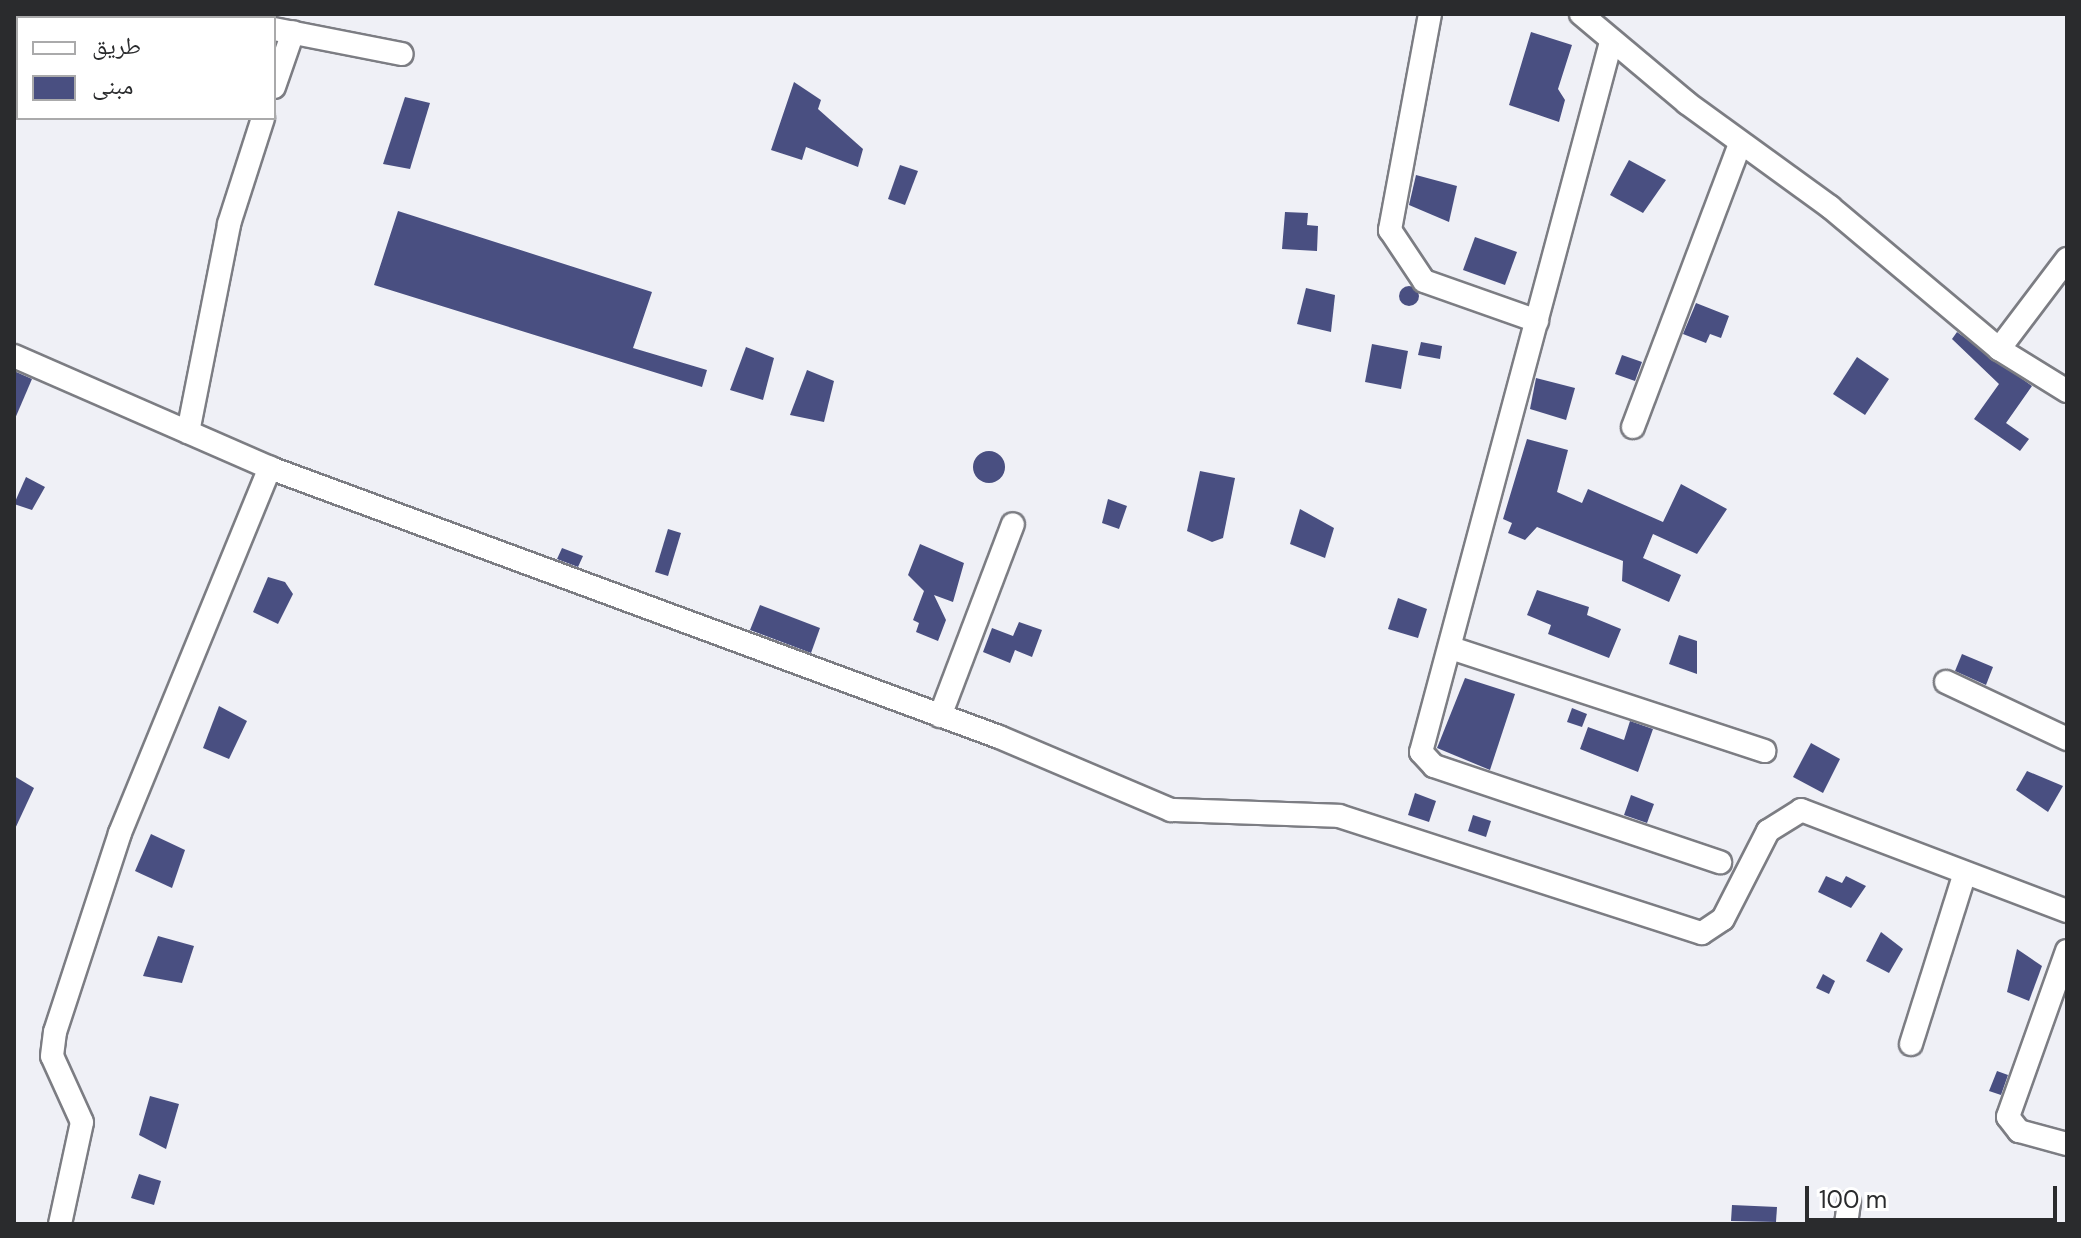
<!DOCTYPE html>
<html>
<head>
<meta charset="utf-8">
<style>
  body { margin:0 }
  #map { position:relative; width:2081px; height:1238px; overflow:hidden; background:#eff0f6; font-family:"DM Sans","Noto Naskh Arabic",sans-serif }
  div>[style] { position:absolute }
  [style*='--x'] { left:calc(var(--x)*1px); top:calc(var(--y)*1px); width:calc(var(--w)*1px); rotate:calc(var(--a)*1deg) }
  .building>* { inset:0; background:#494f81 }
  .round { border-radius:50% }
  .roads { filter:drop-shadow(2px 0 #7c7d83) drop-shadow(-2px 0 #7c7d83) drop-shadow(0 2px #7c7d83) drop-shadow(0 -2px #7c7d83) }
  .minor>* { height:22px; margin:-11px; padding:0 11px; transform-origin:11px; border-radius:11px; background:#fff }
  span { translate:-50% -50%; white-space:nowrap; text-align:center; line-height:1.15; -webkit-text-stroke:8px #fff; paint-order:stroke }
  .frame { position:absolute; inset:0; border:16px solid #2a2b2d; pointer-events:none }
  .legend { position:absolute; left:16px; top:16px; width:260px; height:104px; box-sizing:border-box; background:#fff; border:2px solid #aaaaab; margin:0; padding:10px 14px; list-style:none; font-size:24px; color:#2a2b2d }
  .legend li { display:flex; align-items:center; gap:16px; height:40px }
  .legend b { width:40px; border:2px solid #aaaaab }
  .scale { position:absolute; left:1805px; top:1186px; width:252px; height:36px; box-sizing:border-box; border:4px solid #2a2b2d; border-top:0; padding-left:10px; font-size:24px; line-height:28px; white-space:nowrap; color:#2a2b2d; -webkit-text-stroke:6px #fff; paint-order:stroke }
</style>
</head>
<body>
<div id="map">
  <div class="building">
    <i style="clip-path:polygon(1531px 32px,1572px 45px,1558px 89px,1565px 100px,1559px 122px,1509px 105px)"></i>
    <i style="clip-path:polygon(794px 82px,821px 100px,818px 109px,863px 149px,858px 167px,806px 147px,802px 160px,771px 150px)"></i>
    <i style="clip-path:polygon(405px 97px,430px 103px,410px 169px,383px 164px)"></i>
    <i style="clip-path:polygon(1629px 160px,1666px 180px,1643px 213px,1610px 195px)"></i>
    <i style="clip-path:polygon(900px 165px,918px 171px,905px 205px,888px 199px)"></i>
    <i style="clip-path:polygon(1416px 175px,1457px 186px,1449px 222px,1409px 205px)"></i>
    <i style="clip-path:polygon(398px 211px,652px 292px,633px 348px,707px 370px,702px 387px,374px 285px)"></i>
    <i style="clip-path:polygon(1285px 212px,1308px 213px,1307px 225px,1318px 226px,1317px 251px,1282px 249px)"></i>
    <i style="clip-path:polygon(1475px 237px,1517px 252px,1505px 285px,1463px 270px)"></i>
    <i class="round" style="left:1399px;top:286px;width:20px;height:20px"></i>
    <i style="clip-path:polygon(1306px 288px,1335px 295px,1331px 332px,1297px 324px)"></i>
    <i style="clip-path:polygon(1696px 303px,1729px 316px,1721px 338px,1710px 334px,1706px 343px,1683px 334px)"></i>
    <i style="clip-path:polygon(1957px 332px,2032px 386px,2006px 423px,2029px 439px,2020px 451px,1974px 419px,1999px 384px,1952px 339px)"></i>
    <i style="clip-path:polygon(1421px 342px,1442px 346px,1440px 359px,1418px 355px)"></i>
    <i style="clip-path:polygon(1372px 344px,1408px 351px,1401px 389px,1365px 382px)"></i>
    <i style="clip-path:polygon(746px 347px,774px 358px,763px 400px,730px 390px)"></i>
    <i style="clip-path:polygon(1622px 355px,1642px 362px,1635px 381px,1615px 374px)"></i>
    <i style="clip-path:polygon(1857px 357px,1889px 379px,1865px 415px,1833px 394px)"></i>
    <i style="clip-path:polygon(807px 370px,834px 381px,824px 422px,790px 415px)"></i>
    <i style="clip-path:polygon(14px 371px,32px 379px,14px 421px)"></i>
    <i style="clip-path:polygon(1536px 378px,1575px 388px,1566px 420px,1530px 409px)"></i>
    <i style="clip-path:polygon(1527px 439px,1568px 450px,1557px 492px,1582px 503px,1588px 489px,1663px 522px,1681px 484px,1727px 509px,1697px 554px,1653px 534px,1643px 558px,1681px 575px,1669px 602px,1622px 581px,1623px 561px,1537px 527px,1525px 540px,1508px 533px,1512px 523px,1503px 519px)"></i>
    <i class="round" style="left:973px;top:451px;width:32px;height:32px"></i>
    <i style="clip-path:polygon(1200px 471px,1235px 478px,1223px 538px,1212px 542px,1187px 531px)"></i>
    <i style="clip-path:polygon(26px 477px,45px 487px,32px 510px,14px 504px)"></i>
    <i style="clip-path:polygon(1108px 499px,1127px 506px,1119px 529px,1102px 523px)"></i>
    <i style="clip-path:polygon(1300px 509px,1334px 528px,1325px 558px,1290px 544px)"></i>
    <i style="clip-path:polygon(668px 529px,681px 533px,668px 576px,655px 572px)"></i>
    <i style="clip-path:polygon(920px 544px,964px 563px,953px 602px,934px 595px,946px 620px,938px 641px,916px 632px,919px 623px,913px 620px,924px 591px,908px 575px)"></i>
    <i style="clip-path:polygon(562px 548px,583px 556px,578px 567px,557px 559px)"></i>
    <i style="clip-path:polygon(268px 577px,285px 582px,293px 594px,278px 624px,253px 612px)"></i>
    <i style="clip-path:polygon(1537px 590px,1589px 607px,1587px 615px,1621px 629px,1609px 658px,1548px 634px,1551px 625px,1527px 615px)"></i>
    <i style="clip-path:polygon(1398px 598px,1427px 609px,1418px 638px,1388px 629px)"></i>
    <i style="clip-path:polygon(760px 605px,820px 628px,811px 653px,750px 630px)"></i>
    <i style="clip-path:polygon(1019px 622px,1042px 630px,1032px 657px,1015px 650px,1010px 663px,983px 652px,992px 628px,1013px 636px)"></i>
    <i style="clip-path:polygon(1679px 635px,1697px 641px,1697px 674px,1669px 664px)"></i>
    <i style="clip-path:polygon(1962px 654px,1993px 667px,1986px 685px,1955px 671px)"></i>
    <i style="clip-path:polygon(1465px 678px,1515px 694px,1490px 770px,1437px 748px)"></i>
    <i style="clip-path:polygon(219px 706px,247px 721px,229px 759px,203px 748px)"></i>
    <i style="clip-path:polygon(1572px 708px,1587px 714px,1582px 727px,1567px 722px)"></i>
    <i style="clip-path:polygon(1630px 721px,1653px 729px,1638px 772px,1580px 749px,1588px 727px,1624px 740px)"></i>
    <i style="clip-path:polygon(1811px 743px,1840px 759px,1823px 793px,1793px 777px)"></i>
    <i style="clip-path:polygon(2027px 771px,2063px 786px,2048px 812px,2016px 790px)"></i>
    <i style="clip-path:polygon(14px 776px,34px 788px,14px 831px)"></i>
    <i style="clip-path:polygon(1415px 793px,1436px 801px,1429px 822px,1408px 815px)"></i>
    <i style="clip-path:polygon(1631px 795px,1654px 804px,1647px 823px,1624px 815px)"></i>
    <i style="clip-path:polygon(1473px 815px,1491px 821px,1486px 837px,1468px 831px)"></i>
    <i style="clip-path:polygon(151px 834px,185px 850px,172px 888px,135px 871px)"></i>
    <i style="clip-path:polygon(1826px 876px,1842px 883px,1846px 876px,1866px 886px,1851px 908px,1818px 892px)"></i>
    <i style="clip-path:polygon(1881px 932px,1903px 949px,1889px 973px,1866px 961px)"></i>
    <i style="clip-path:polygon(158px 936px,194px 946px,182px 983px,143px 976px)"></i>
    <i style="clip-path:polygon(2017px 949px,2042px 966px,2029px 1001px,2007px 992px)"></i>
    <i style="clip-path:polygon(1823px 974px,1835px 981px,1829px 994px,1816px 988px)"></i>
    <i style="clip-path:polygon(1997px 1071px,2008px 1075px,2001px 1095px,1989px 1091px)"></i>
    <i style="clip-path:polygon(150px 1096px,179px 1104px,166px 1149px,139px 1135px)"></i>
    <i style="clip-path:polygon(139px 1174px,161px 1181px,154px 1205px,131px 1198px)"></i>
    <i style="clip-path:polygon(1732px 1205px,1777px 1207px,1776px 1222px,1731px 1221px)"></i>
  </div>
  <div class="roads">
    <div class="minor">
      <i style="--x:201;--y:14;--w:20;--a:11"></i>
      <i style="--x:1430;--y:14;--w:220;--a:100.5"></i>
      <i style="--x:1390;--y:230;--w:61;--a:56.3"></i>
      <i style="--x:1424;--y:281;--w:120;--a:19.5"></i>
      <i style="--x:1581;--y:14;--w:138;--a:40"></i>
      <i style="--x:1687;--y:103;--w:177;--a:36"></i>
      <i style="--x:1830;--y:207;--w:221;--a:40"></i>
      <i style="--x:1999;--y:349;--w:80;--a:31.7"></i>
      <i style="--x:274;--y:29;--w:130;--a:11.1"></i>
      <i style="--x:1611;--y:42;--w:735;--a:104.98"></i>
      <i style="--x:1421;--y:752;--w:19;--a:47"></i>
      <i style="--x:1434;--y:766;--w:302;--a:18.6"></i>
      <i style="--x:274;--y:87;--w:58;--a:-70.9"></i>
      <i style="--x:1999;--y:349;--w:113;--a:-52.9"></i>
      <i style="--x:14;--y:356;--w:279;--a:23.6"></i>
      <i style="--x:270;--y:468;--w:777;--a:20.25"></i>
      <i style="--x:999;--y:737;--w:187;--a:23"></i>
      <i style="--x:1171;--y:810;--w:168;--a:2"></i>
      <i style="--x:1339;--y:816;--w:381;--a:17.9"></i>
      <i style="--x:1702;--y:933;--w:25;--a:-34"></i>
      <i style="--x:1723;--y:919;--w:99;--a:-62.9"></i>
      <i style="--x:1768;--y:831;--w:39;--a:-32"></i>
      <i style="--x:1801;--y:810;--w:285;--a:20.8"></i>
      <i style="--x:1633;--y:427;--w:303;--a:-69.3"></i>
      <i style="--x:188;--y:432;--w:212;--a:-78.8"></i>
      <i style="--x:229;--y:224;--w:111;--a:-72.2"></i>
      <i style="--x:1451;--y:648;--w:330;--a:18.2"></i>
      <i style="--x:1946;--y:682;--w:134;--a:25.2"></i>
      <i style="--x:940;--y:716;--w:205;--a:-69.2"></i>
      <i style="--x:2067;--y:951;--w:176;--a:109.6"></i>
      <i style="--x:2008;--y:1117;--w:18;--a:52"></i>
      <i style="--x:2019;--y:1131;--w:50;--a:15.2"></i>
      <i style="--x:1911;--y:1044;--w:176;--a:-72.5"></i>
      <i style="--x:60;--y:1224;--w:104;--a:-77.8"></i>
      <i style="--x:82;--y:1122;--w:72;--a:-114.4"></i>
      <i style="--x:52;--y:1056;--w:24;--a:-83"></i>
      <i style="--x:55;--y:1032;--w:209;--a:-71.9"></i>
      <i style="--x:120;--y:833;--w:395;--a:-67.7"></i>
      <i style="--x:1846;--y:1224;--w:21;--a:-82"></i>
    </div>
  </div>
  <div class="frame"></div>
  <ul class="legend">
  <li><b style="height:10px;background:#fff"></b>طريق</li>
  <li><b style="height:22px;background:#494f81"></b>مبنى</li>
  </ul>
  <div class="scale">100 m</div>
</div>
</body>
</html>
